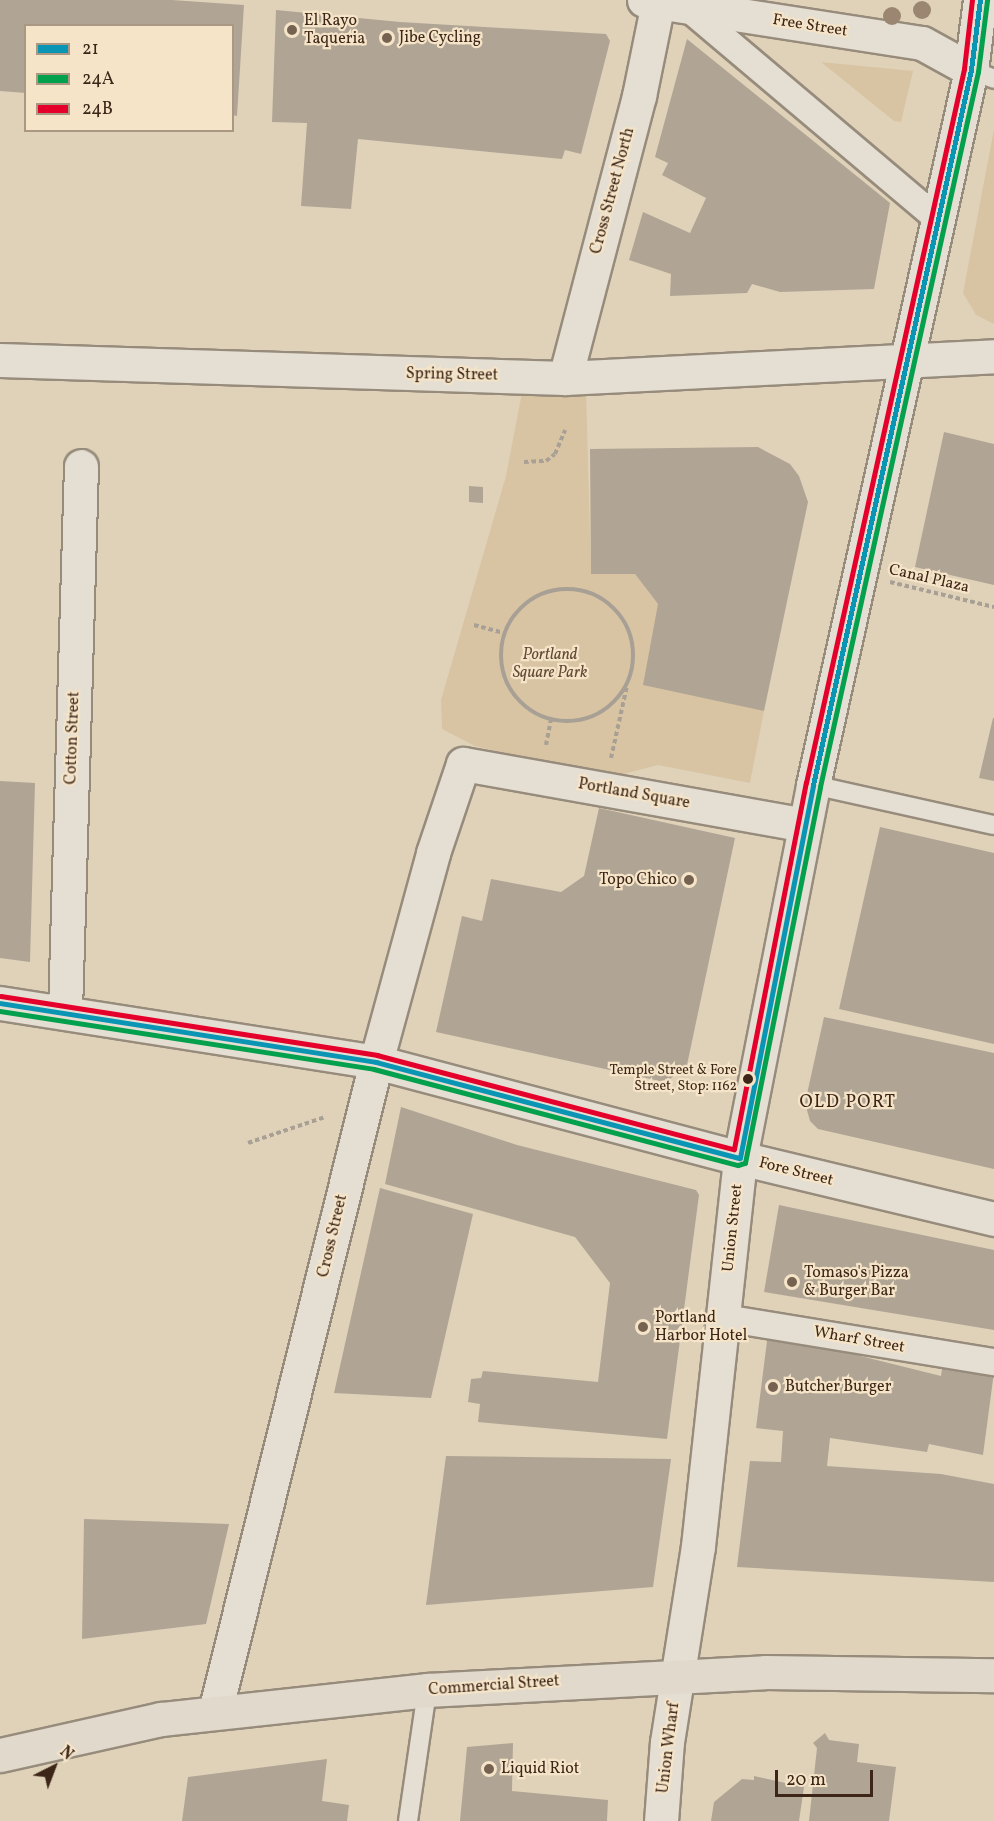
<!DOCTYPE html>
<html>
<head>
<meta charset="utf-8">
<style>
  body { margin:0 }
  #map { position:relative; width:994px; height:1821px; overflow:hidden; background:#e0d2b9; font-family:Vollkorn,serif }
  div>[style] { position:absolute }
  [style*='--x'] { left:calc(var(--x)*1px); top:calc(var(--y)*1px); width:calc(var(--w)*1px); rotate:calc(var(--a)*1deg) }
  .green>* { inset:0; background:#d8c4a3 }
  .building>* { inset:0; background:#b0a594 }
  .path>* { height:4px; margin-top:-2px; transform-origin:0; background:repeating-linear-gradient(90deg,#a8a095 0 4.5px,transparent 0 7.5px) }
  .path>.ring { margin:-2px; padding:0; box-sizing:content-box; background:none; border:4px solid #a8a095; border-radius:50% }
  .roads { filter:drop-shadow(2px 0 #978c7c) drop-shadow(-2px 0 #978c7c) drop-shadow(0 2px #978c7c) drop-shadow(0 -2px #978c7c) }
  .service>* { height:18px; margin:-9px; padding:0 9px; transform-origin:9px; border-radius:9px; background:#e5ded2 }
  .pedestrian>* { height:26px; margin:-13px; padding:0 13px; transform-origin:13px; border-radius:13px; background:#e5ded2 }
  .minor>* { height:33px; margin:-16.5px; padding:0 16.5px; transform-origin:16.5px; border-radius:16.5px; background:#e5ded2 }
  .tertiary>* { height:33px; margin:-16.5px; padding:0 16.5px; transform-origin:16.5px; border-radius:16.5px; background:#e5ded2 }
  .primary>* { height:33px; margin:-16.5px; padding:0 16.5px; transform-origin:16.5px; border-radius:16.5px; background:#e1d9cb }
  .bus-1>* { height:4.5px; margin:-2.25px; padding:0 2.25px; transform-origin:2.25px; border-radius:2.25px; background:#0995b3 }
  .bus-2>* { height:4.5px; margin:-2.25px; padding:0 2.25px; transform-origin:2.25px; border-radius:2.25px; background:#03a04e }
  .bus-3>* { height:4.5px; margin:-2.25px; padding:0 2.25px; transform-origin:2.25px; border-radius:2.25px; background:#e4002b }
  .trees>* { width:18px; height:18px; margin:-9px; border-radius:50%; background:#9b8771 }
  .dots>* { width:16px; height:16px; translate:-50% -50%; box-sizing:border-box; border:3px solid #f5e4c8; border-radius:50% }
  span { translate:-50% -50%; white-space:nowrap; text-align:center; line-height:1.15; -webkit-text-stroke:4.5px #f5e4c8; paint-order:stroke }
  .bus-label { font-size:14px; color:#3d2618 }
  .right { translate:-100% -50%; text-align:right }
  .poi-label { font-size:16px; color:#3d2618 }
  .left { translate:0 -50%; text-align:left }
  .street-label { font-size:16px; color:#3d2618 }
  .park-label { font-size:16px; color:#624a36; font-style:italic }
  .neighbourhood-label { font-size:18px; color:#3d2618; letter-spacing:1.5px }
  .legend { position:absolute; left:24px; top:24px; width:210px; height:108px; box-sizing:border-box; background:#f5e4c8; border:2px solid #ab9882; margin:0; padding:8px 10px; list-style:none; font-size:18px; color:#3d2618 }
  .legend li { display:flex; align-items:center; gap:12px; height:30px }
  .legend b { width:30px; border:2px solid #ab9882 }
  .north { position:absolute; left:24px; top:1737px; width:60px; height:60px; -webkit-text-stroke:4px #f5e4c8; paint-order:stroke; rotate:42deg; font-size:16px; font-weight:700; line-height:24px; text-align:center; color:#3d2618 }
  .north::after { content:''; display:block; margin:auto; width:21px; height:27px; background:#3d2618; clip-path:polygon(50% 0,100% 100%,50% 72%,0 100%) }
  .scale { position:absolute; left:775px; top:1770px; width:98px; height:27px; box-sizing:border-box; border:3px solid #3d2618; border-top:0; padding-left:8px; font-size:18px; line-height:21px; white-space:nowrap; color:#3d2618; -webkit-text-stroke:4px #f5e4c8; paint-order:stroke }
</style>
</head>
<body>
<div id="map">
  <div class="green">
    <i style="clip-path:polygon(821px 62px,913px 71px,901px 122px,894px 121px)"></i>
    <i style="clip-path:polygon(994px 129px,994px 324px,976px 315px,963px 293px)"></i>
    <i style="clip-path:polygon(523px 387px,586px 388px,591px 573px,635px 574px,658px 604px,764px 711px,750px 783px,658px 765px,608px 778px,475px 746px,442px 729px,441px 700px,506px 476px)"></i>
  </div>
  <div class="building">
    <i style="clip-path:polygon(0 0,172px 0,244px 5px,237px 116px,232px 115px,232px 26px,26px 26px,26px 93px,0 91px)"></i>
    <i style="clip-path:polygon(276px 10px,400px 22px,606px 34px,610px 41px,581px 154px,565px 150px,562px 159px,358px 139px,351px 209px,301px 206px,307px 123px,272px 122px)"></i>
    <i style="clip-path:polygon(687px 39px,890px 203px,874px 289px,780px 292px,752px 284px,747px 293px,670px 296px,671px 274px,629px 260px,643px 212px,690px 233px,706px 198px,662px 175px,668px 163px,655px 157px)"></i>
    <i style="clip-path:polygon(944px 432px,994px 444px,994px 585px,915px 567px)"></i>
    <i style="clip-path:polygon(758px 447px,790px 464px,799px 476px,808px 502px,764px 711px,643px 685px,658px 604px,635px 574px,591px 574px,590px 449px)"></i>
    <i style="clip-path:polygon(469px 486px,483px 487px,483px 503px,469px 502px)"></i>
    <i style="clip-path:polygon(993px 718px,994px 718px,994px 781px,979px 778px)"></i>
    <i style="clip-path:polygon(0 781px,35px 783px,30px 962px,0 958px)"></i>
    <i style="clip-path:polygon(599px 808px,735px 838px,687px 1065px,670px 1079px,660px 1081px,436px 1032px,462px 916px,482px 921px,491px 879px,561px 892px,584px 876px)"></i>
    <i style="clip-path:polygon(880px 827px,994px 853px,994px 1044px,839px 1009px)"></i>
    <i style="clip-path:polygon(824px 1017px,994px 1053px,994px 1169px,818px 1129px,810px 1121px,805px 1103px)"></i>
    <i style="clip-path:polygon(401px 1107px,517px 1145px,696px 1190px,699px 1195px,667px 1439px,478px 1422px,480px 1404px,468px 1402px,471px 1379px,481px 1378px,483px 1371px,598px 1382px,610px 1283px,575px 1237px,385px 1184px)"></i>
    <i style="clip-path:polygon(380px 1188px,473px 1214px,431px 1398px,334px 1393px)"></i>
    <i style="clip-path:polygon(779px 1205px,994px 1250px,994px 1330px,764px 1292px)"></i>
    <i style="clip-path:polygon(768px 1333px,941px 1376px,943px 1362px,994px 1372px,983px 1455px,929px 1444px,927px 1452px,830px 1438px,827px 1466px,941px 1474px,994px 1484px,994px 1582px,737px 1567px,750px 1461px,781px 1462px,783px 1431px,756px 1428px)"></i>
    <i style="clip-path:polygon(446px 1456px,671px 1459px,653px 1587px,426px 1605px)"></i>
    <i style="clip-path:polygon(84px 1519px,229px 1524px,206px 1624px,82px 1639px)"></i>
    <i style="clip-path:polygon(825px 1733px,829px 1740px,859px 1744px,857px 1762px,896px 1767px,889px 1821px,809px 1821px,817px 1748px,813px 1743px)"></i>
    <i style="clip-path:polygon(513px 1743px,512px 1791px,608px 1800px,607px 1821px,460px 1821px,467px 1747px)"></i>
    <i style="clip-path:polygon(327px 1759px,322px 1801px,349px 1805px,347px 1821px,182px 1821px,188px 1777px)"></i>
    <i style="clip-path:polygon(754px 1776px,804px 1787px,799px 1821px,711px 1821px,714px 1802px,742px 1779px,754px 1780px)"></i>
  </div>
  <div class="path">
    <i style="--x:524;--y:462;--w:22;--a:-3"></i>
    <i style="--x:546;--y:461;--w:11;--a:-38"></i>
    <i style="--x:555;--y:454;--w:26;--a:-67"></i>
    <i style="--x:890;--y:582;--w:107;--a:13.5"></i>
    <i class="ring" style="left:501px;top:589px;width:128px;height:128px"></i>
    <i style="--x:474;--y:625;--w:31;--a:15"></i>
    <i style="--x:546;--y:745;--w:26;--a:-79"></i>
    <i style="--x:611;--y:758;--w:74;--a:-77.5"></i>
    <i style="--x:248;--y:1143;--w:81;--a:-18.7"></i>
  </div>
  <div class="roads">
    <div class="service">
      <i style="--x:971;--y:70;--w:25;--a:21"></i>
      <i style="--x:813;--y:785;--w:185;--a:12.5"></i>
      <i style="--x:408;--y:1821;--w:132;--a:-81.7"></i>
    </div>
    <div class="pedestrian">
      <i style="--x:682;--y:3;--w:333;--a:40.2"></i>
      <i style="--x:724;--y:1318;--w:274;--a:9.3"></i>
    </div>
    <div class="minor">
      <i style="--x:644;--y:0;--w:281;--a:8.8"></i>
      <i style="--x:922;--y:43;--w:56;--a:28.9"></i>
      <i style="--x:565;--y:378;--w:292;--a:-75.3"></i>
      <i style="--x:639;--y:96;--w:95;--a:-78.5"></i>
      <i style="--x:65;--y:1011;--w:545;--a:-88.32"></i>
      <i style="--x:215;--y:1712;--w:670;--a:-76.09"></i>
      <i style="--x:376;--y:1062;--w:217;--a:-74.7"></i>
      <i style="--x:433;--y:853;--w:94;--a:-71.4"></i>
      <i style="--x:463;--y:764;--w:347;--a:10.1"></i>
      <i style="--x:661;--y:1821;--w:79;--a:-85.7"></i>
      <i style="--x:667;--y:1742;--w:198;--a:-81"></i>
      <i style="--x:698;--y:1546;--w:390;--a:-83.8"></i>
      <i style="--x:740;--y:1158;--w:380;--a:-78.9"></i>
      <i style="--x:813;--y:785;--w:732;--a:-77.54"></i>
      <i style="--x:971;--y:70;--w:71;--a:-82.7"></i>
    </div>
    <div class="tertiary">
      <i style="--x:0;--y:360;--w:565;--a:1.82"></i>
      <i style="--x:565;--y:378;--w:430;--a:-2.9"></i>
      <i style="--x:0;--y:1003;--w:381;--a:8.9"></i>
      <i style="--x:376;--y:1062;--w:376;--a:14.8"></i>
      <i style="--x:740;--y:1158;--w:261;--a:13.5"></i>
    </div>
    <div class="primary">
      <i style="--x:0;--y:1755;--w:165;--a:-12.6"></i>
      <i style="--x:161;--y:1719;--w:268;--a:-6.2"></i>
      <i style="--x:427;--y:1690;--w:338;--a:-3"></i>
      <i style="--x:765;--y:1672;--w:229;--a:0.8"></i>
    </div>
  </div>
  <div class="bus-1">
    <i style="--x:0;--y:1003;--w:381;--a:8.9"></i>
    <i style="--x:376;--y:1062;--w:376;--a:14.8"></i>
    <i style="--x:740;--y:1158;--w:380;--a:-78.9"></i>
    <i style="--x:813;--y:785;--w:732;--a:-77.54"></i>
    <i style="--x:971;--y:70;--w:71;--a:-82.7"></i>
  </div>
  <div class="bus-2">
    <i style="--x:0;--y:1011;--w:378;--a:8.8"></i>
    <i style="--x:374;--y:1069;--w:376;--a:14.8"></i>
    <i style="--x:738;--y:1165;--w:7;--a:-16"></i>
    <i style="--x:745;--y:1163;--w:383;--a:-78.7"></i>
    <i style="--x:820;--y:787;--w:732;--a:-77.54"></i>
    <i style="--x:978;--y:72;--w:72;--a:-82.8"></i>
  </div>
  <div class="bus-3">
    <i style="--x:1;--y:996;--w:381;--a:8.9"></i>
    <i style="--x:377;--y:1055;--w:369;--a:14.8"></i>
    <i style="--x:734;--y:1149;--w:373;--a:-78.9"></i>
    <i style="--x:806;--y:783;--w:731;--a:-77.52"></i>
    <i style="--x:964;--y:69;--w:69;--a:-83.4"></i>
  </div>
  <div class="trees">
    <i style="left:922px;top:10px"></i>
    <i style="left:892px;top:16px"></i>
  </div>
  <div class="dots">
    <i style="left:292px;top:30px;background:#766250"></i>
    <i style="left:387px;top:38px;background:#766250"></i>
    <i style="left:689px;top:880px;background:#766250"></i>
    <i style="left:748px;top:1079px;background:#3d2618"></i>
    <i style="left:792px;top:1282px;background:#766250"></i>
    <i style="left:643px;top:1327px;background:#766250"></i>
    <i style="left:773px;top:1387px;background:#766250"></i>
    <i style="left:489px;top:1769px;background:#766250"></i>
  </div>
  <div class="bus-label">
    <span class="right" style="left:737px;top:1079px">Temple Street &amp; Fore<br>Street, Stop: 1162</span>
  </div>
  <div class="poi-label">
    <span class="left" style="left:304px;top:30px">El Rayo<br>Taqueria</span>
    <span class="left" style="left:399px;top:38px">Jibe Cycling</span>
    <span class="right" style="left:677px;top:880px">Topo Chico</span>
    <span class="left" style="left:804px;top:1282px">Tomaso's Pizza<br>&amp; Burger Bar</span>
    <span class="left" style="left:655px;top:1327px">Portland<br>Harbor Hotel</span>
    <span class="left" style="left:785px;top:1387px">Butcher Burger</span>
    <span class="left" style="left:501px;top:1769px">Liquid Riot</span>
  </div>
  <div class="street-label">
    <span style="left:810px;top:26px;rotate:9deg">Free Street</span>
    <span style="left:613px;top:191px;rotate:-75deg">Cross Street North</span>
    <span style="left:452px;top:375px;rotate:1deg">Spring Street</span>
    <span style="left:929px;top:579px;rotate:13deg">Canal Plaza</span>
    <span style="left:73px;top:738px;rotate:-88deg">Cotton Street</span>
    <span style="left:634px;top:794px;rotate:10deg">Portland Square</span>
    <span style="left:796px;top:1172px;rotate:14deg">Fore Street</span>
    <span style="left:733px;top:1228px;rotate:-84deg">Union Street</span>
    <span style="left:333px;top:1236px;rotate:-77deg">Cross Street</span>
    <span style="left:859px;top:1340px;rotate:10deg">Wharf Street</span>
    <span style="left:494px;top:1686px;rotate:-4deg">Commercial Street</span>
    <span style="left:669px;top:1748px;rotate:-83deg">Union Wharf</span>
  </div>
  <div class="park-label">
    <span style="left:550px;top:664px">Portland<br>Square Park</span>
  </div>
  <div class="neighbourhood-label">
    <span style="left:848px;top:1103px">OLD PORT</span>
  </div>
  <ul class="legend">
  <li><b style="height:8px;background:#0995b3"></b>21</li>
  <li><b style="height:8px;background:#03a04e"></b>24A</li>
  <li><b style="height:8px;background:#e4002b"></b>24B</li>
  </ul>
  <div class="north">N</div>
  <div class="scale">20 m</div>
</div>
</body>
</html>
